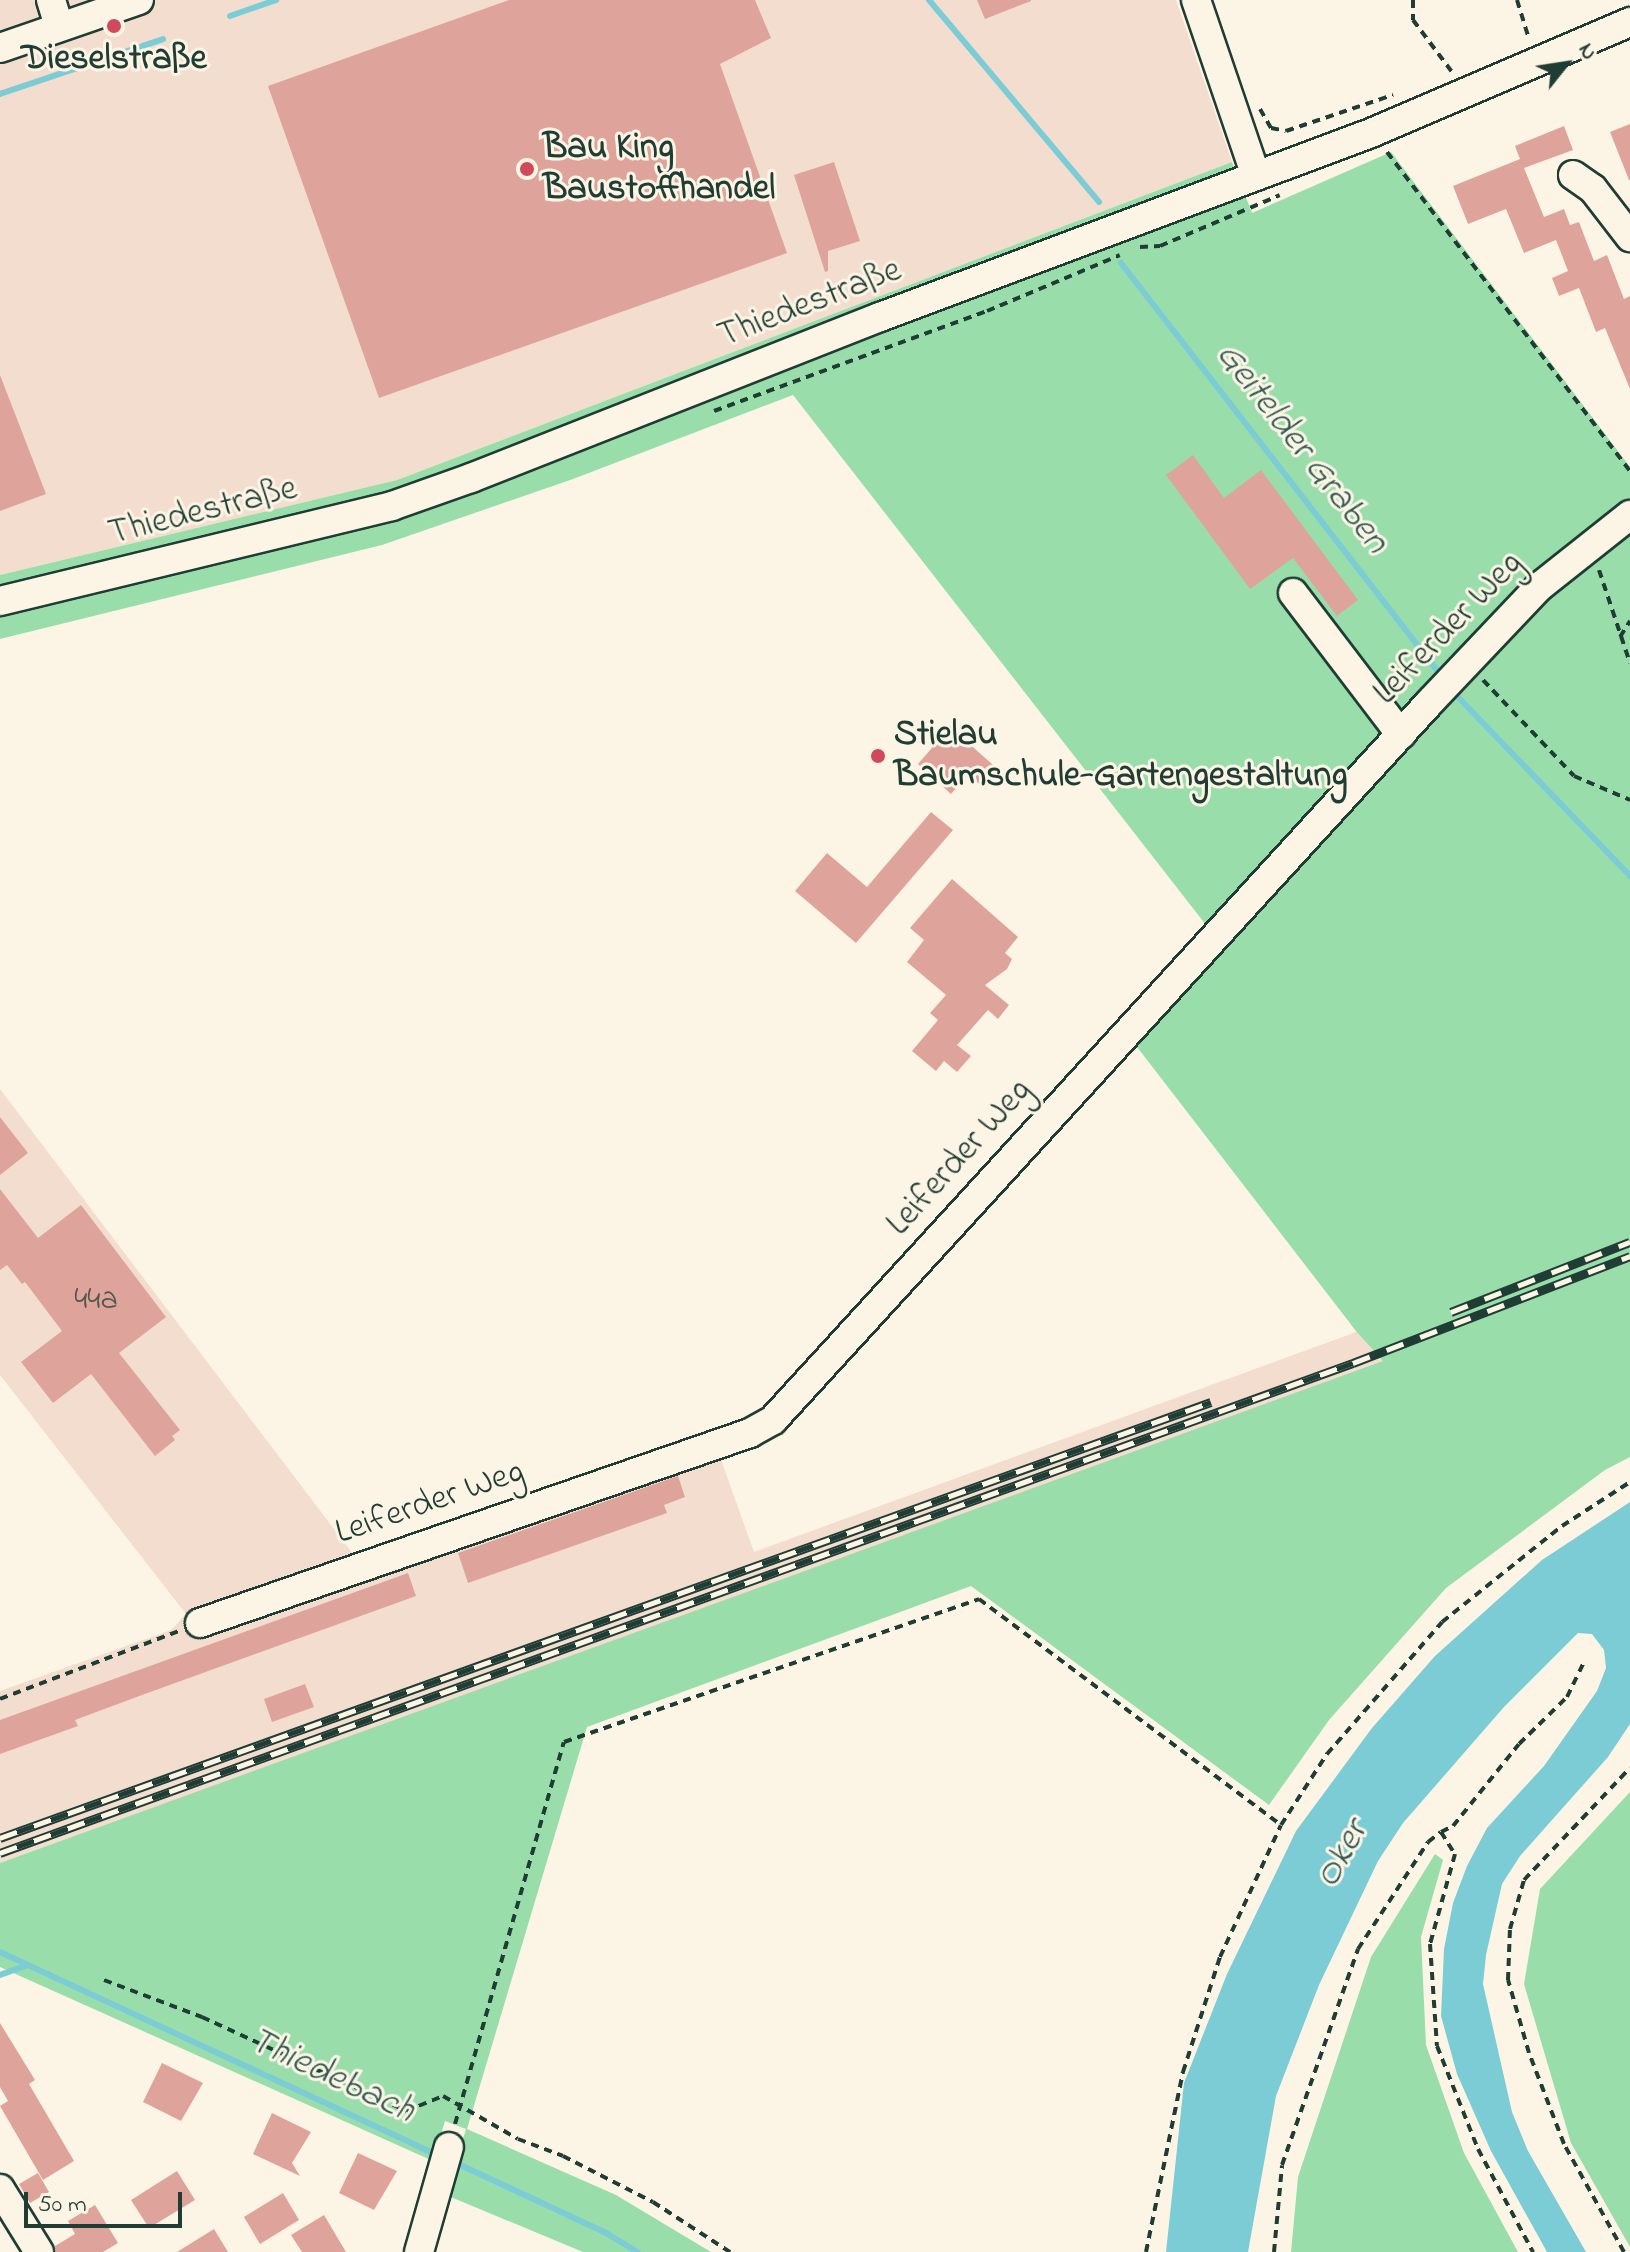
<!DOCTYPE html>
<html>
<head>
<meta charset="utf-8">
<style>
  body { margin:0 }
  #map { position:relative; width:1630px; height:2252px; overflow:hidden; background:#fcf5e5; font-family:"Indie Flower",sans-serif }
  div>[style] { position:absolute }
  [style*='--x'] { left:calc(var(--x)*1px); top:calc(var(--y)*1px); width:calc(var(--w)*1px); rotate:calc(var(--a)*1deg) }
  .built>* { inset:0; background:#f3ddcf }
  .green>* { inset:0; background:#99deaa }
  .water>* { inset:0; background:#7cccd6 }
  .stream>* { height:6px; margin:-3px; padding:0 3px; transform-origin:3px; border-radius:3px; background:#7cccd6 }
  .building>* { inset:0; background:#dea49b }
  .path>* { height:4px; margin-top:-2px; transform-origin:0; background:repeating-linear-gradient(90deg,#1f3d34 0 8px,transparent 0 14px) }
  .roads { filter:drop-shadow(2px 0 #1f3d34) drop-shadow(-2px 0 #1f3d34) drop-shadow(0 2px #1f3d34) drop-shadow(0 -2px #1f3d34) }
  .minor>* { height:28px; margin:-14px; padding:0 14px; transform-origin:14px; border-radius:14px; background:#fcf5e5 }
  .rail>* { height:9px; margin-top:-4.5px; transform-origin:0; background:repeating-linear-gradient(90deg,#fcf5e5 0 18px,#1f3d34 0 36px); box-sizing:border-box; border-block:2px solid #1f3d34 }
  .dots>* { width:22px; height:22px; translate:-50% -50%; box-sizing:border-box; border:4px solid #fcf5e5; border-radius:50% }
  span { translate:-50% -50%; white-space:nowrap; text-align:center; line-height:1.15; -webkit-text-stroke:6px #fcf5e5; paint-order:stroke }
  .number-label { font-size:32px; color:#4f574e }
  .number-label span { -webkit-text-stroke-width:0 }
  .poi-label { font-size:36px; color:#1f3d34; font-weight:700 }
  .left { translate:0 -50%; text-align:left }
  .street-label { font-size:36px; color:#1f3d34 }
  .water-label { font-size:38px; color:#325a54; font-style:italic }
  .north { position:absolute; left:1526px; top:24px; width:80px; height:80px; -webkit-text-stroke:6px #fcf5e5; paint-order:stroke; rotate:60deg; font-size:22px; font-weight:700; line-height:32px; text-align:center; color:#1f3d34 }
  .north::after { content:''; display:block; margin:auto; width:28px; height:36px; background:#1f3d34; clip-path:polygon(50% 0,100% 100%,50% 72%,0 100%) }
  .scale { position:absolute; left:24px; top:2192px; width:158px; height:36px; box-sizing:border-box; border:4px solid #1f3d34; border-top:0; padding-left:10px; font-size:24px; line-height:28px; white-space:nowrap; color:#1f3d34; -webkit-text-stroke:6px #fcf5e5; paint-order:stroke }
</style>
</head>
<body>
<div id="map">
  <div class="built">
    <i style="clip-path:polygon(0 0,1176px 0,1232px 162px,397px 480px,0 575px)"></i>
    <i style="clip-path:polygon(0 1089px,353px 1554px,710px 1429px,754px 1552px,1561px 1257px,1630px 1269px,1285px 1398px,0 1863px,0 1691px,171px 1630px,186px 1614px,0 1375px)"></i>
  </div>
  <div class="green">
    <i style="clip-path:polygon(1391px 152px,1630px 467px,1630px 1457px,1605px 1470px,1446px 1588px,1329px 1720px,1269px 1805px,971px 1586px,587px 1727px,467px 2129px,616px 2195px,711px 2252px,583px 2252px,446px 2195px,466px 2129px,445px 2121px,433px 2161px,0 1967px,0 1863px,1383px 1361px,1356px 1331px,1117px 1021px,1206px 925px,793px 395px,573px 479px,382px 545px,0 639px,0 575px,397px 480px,1232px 162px,1252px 213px)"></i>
    <i style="clip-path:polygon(1630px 1792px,1630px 2247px,1571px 2143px,1524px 1984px,1540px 1889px)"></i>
    <i style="clip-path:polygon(1435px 1854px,1443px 1860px,1421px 1937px,1426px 2045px,1464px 2153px,1518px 2252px,1291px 2252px,1298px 2177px,1371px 1957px)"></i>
  </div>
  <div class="water">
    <i style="clip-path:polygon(1630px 1502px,1630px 1724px,1608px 1757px,1520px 1856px,1502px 1884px,1486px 1955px,1483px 1984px,1512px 2112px,1528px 2151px,1586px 2252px,1547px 2252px,1491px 2151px,1457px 2074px,1441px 2016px,1444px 1949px,1453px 1903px,1467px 1866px,1487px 1828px,1544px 1766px,1597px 1691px,1606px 1668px,1604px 1650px,1592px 1634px,1578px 1633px,1504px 1707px,1403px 1823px,1378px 1861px,1319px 1985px,1276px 2096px,1248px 2252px,1166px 2252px,1184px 2083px,1227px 1974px,1296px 1831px,1372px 1728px,1435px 1656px,1542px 1560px)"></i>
  </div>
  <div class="stream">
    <i style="--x:929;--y:0;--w:264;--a:49.9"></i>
    <i style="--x:230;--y:16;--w:49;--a:-19.2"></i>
    <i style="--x:0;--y:94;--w:172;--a:-18.6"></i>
    <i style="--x:1121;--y:263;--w:514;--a:52.19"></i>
    <i style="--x:1457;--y:696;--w:250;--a:46.1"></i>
    <i style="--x:0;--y:1952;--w:485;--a:24.9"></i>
    <i style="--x:0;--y:1975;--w:29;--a:-20"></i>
    <i style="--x:454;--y:2162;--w:168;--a:25"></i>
    <i style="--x:606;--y:2233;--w:37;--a:31"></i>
  </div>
  <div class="building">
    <i style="clip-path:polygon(509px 0,755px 0,771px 38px,720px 64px,787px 253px,379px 398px,268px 86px)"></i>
    <i style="clip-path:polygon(977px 0,1031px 0,1031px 1px,985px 19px)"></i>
    <i style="clip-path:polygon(1630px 124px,1630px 180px,1629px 180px,1610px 132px)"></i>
    <i style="clip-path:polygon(1564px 126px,1573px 150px,1524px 168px,1544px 217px,1564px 209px,1570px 225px,1579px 222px,1594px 261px,1607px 255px,1624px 299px,1630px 296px,1630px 389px,1605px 328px,1596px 332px,1579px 288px,1559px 296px,1552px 278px,1568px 271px,1556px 240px,1524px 253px,1506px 209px,1468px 224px,1453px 186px,1520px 159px,1515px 146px)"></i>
    <i style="clip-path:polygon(834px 162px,860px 241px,828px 251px,828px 271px,825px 272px,794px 175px)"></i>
    <i style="clip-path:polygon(0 375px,46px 494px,0 511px)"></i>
    <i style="clip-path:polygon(1193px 455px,1224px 498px,1261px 470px,1358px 600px,1337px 616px,1293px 558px,1250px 589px,1166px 475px)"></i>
    <i style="clip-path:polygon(950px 727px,1000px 771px,985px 789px,968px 774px,951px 794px,918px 764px)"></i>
    <i style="clip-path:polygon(931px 812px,953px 830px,856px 943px,795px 891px,827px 853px,867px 887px)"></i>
    <i style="clip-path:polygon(952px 879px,1018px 937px,1005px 953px,1012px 959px,1007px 969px,985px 985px,1009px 1005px,998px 1019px,988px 1010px,957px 1045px,971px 1056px,957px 1072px,944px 1061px,936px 1071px,912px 1051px,938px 1020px,930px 1013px,946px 995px,907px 962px,924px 940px,910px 928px)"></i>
    <i style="clip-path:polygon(0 1117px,28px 1153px,0 1175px)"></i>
    <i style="clip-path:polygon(0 1189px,38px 1238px,81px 1205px,166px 1317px,119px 1353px,180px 1430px,172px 1436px,175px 1440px,155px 1456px,91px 1374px,53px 1403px,21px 1362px,62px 1331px,25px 1282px,22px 1284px,7px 1265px,0 1270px)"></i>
    <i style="clip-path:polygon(678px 1476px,685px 1497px,664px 1505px,667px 1513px,468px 1583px,458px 1553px)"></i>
    <i style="clip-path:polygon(408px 1573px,416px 1596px,142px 1695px,75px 1720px,78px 1726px,0 1754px,0 1720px)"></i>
    <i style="clip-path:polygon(305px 1684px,314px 1707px,272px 1722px,264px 1699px)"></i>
    <i style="clip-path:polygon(0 2023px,35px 2080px,29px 2084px,74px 2161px,43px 2180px,0 2106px,8px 2101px,0 2087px)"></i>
    <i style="clip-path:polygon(162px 2063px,203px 2083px,181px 2121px,143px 2102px)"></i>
    <i style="clip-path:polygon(272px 2113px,311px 2132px,292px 2163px,300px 2176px,253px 2154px)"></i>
    <i style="clip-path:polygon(358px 2153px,397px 2171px,374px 2210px,339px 2193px)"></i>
    <i style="clip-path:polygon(177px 2171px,195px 2200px,149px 2228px,131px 2200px)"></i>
    <i style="clip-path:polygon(38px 2173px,49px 2192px,30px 2203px,19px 2184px)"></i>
    <i style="clip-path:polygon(283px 2193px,299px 2220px,260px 2244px,244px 2217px)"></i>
    <i style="clip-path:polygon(95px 2205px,118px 2243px,103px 2252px,56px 2252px,55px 2246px,75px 2234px,68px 2221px)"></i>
    <i style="clip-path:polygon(324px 2215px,346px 2252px,302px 2252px,291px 2235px)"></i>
    <i style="clip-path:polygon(214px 2229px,228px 2252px,177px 2252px)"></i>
  </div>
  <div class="path">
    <i style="--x:1413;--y:0;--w:20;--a:90"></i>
    <i style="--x:1413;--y:20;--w:65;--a:53.1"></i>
    <i style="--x:1517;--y:0;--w:41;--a:72.9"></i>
    <i style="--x:1260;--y:109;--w:22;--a:60"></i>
    <i style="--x:1271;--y:128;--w:15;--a:11"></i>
    <i style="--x:1286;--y:131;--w:113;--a:-18.6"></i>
    <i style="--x:1387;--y:152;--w:401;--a:52.7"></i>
    <i style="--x:1140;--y:247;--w:20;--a:-3"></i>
    <i style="--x:1160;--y:246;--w:130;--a:-23"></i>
    <i style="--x:714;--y:411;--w:291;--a:-20.1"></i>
    <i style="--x:987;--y:311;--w:144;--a:-22.8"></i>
    <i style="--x:1599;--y:570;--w:98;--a:71.6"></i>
    <i style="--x:1620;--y:637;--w:19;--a:-58"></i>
    <i style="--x:1483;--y:680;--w:132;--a:46.5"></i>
    <i style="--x:1574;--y:776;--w:61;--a:23.2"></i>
    <i style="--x:0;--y:1699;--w:191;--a:-20.8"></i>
    <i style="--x:1441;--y:1832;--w:13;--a:-27"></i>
    <i style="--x:1453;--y:1826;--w:105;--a:-51.2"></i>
    <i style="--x:1519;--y:1744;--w:67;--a:-44.4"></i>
    <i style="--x:1567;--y:1697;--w:41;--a:-64.1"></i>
    <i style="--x:104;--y:1980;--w:105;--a:20.7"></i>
    <i style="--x:202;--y:2017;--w:225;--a:24.7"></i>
    <i style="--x:406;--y:2111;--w:40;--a:-22"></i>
    <i style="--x:443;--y:2096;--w:86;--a:29.8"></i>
    <i style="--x:518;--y:2139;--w:48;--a:20.7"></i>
    <i style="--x:563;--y:2156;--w:101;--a:27.1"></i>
    <i style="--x:653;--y:2202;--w:92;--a:33"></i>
    <i style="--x:455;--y:2124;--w:397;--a:-74.1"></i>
    <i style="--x:564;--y:1742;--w:439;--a:-19"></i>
    <i style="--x:979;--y:1599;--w:377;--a:36.8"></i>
    <i style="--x:1146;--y:2252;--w:184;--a:-78.4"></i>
    <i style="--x:1183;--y:2072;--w:121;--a:-72.2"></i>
    <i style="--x:1220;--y:1957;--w:145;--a:-65.2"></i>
    <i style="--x:1281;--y:1825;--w:85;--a:-57.1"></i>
    <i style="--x:1327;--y:1754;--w:175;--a:-48.9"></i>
    <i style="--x:1442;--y:1622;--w:154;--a:-38.7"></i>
    <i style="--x:1562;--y:1526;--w:81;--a:-32.9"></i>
    <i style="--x:1274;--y:2252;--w:87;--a:-84.7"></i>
    <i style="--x:1282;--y:2165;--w:229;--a:-70.6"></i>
    <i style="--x:1358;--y:1949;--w:128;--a:-56.8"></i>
    <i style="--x:1428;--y:1842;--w:16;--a:-38"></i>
    <i style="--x:1441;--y:1832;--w:26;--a:58"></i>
    <i style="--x:1455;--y:1854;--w:93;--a:105.5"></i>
    <i style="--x:1430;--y:1944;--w:102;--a:86.1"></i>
    <i style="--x:1437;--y:2046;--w:111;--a:68.3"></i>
    <i style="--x:1478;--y:2149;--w:117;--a:61.9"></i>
    <i style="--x:1624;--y:2252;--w:124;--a:-119.1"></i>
    <i style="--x:1564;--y:2144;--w:97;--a:-111"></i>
    <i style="--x:1529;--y:2053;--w:76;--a:-106"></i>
    <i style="--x:1508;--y:1980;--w:51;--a:-87.8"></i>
    <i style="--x:1510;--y:1929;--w:51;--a:-74.1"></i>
    <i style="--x:1524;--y:1880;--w:154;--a:-46.6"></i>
  </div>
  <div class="roads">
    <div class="minor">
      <i style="--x:51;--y:0;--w:28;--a:73"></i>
      <i style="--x:1196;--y:0;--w:186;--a:71.2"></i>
      <i style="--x:0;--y:48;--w:147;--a:-19.1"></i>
      <i style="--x:1573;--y:175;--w:24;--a:35"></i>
      <i style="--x:1593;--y:189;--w:61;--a:52.4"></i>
      <i style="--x:1293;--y:593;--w:178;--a:52.7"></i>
      <i style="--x:0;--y:601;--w:403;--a:-13.6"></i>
      <i style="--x:392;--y:506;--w:84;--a:-19.5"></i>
      <i style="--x:471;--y:478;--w:440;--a:-21.5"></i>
      <i style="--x:880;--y:317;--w:524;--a:-20.54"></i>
      <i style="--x:1371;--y:133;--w:282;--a:-23.2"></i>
      <i style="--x:200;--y:1623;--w:582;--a:-19.06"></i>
      <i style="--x:750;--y:1433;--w:26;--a:-29"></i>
      <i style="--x:773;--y:1420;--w:973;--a:-47.54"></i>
      <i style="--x:1430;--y:702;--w:158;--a:-46.5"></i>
      <i style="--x:1539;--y:587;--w:116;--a:-38.4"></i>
      <i style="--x:0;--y:2189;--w:74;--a:58.2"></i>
      <i style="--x:419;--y:2252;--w:109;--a:-74.1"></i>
    </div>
  </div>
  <div class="rail">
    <i style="--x:1451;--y:1312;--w:192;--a:-21.4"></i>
    <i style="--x:0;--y:1838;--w:1287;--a:-19.8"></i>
    <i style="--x:0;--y:1853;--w:1439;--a:-19.91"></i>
    <i style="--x:1353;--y:1363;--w:297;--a:-21.1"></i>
  </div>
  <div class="dots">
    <i style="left:114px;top:26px;background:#d1495b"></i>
    <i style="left:527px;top:169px;background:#d1495b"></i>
    <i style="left:878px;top:756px;background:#d1495b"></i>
  </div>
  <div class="number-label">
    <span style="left:96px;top:1301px">44a</span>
  </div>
  <div class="poi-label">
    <span style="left:114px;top:60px">Dieselstraße</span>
    <span class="left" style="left:543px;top:169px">Bau King<br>Baustoffhandel</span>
    <span class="left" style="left:894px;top:756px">Stielau<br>Baumschule-Gartengestaltung</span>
  </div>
  <div class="street-label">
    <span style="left:810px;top:304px;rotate:-21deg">Thiedestraße</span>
    <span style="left:203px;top:512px;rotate:-14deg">Thiedestraße</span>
    <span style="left:1449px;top:629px;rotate:-46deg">Leiferder Weg</span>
    <span style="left:960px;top:1158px;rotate:-48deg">Leiferder Weg</span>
    <span style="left:430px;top:1503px;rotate:-19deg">Leiferder Weg</span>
  </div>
  <div class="water-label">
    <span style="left:1301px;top:449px;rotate:52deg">Geitelder Graben</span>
    <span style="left:1343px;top:1855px;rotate:-61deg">Oker</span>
    <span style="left:331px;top:2077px;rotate:25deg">Thiedebach</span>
  </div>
  <div class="north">N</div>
  <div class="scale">50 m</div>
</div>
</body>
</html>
